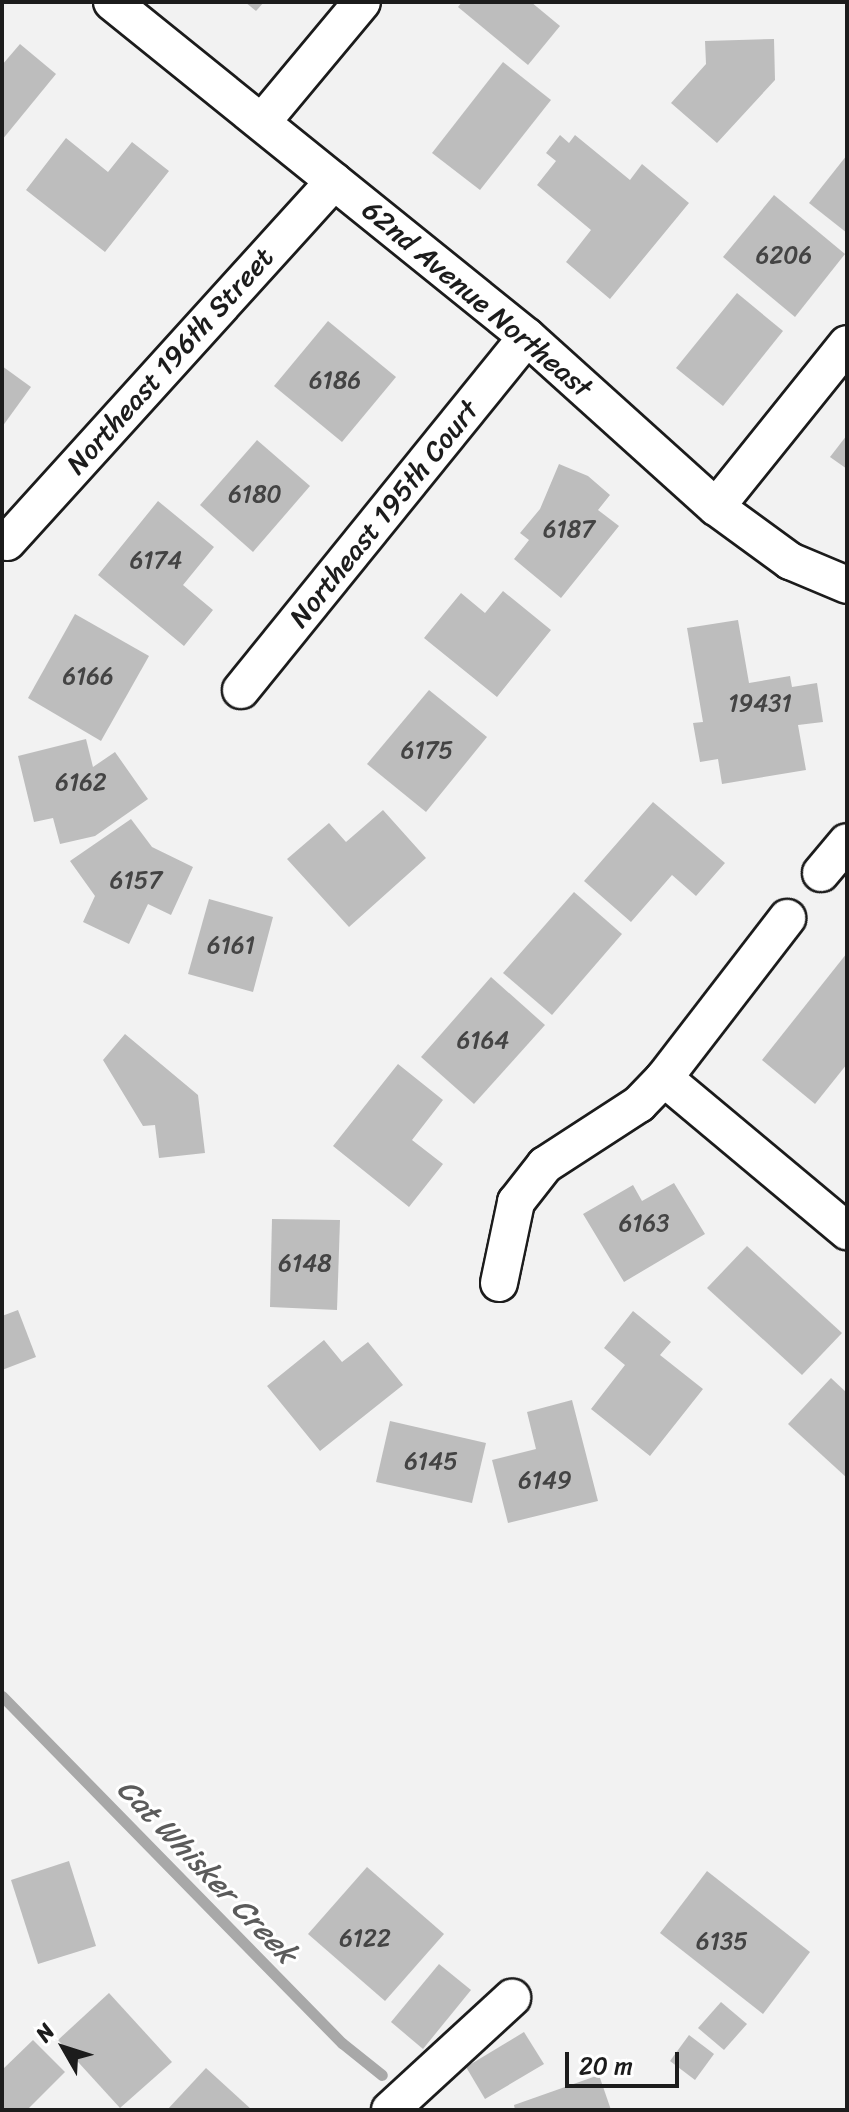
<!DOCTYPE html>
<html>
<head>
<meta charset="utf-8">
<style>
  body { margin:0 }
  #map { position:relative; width:849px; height:2112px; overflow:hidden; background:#f2f2f2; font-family:Sriracha,sans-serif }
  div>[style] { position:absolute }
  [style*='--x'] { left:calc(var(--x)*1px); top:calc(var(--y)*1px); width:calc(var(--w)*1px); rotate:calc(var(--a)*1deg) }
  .stream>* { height:11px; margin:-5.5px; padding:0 5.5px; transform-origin:5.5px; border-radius:5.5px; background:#a8a8a8 }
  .building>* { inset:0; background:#bdbdbd }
  .roads { filter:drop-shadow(2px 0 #1c1c1c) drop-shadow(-2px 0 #1c1c1c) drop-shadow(0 2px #1c1c1c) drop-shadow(0 -2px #1c1c1c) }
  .street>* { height:36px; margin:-18px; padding:0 18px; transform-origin:18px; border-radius:18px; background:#fff }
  span { translate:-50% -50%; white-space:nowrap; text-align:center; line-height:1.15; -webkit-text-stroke:6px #fff; paint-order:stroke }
  .number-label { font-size:24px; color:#444 }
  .number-label span { -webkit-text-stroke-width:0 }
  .street-label { font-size:28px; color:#1c1c1c }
  .water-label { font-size:30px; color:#5b5b5b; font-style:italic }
  .frame { position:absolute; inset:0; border:4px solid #1c1c1c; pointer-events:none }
  .north { position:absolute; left:24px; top:2008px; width:80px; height:80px; -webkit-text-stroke:6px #fff; paint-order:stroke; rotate:309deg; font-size:22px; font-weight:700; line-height:32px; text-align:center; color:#1c1c1c }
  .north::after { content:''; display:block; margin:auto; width:28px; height:36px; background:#1c1c1c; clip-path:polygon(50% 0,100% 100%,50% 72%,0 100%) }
  .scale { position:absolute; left:565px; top:2052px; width:114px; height:36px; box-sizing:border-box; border:4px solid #1c1c1c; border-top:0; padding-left:10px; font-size:24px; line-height:28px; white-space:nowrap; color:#1c1c1c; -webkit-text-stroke:6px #fff; paint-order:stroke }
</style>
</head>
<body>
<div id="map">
  <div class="stream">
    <i style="--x:2;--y:1696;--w:486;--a:45.6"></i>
    <i style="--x:342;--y:2043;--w:51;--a:38.7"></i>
  </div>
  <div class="building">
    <i style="clip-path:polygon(245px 2px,264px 2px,256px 11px)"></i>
    <i style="clip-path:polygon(462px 2px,531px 2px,560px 26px,528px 65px,458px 7px)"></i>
    <i style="clip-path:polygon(774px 39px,775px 80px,717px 143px,671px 103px,706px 64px,705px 41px)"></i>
    <i style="clip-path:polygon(20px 44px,56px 74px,2px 140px,2px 65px)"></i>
    <i style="clip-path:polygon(503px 62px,551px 100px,480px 190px,432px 153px)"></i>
    <i style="clip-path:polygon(560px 135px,569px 143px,575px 135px,630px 180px,642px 164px,689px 203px,610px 299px,566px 262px,591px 230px,537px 185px,556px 161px,546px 153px)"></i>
    <i style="clip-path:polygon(66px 138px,108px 172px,132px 142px,169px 171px,105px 252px,26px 190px)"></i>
    <i style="clip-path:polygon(847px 155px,847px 233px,809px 203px)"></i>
    <i style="clip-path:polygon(774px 195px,845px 254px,795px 317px,723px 257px)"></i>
    <i style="clip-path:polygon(737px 293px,783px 331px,723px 406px,676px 368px)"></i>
    <i style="clip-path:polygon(328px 321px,396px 377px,342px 442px,274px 386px)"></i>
    <i style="clip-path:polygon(2px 366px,31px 387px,2px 427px)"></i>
    <i style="clip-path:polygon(847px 435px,847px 469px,830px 457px)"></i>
    <i style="clip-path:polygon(257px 440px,310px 486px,253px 552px,200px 505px)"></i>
    <i style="clip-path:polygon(559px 464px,588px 476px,610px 495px,598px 510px,619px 526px,561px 598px,514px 559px,529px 540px,520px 533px,540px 509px)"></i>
    <i style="clip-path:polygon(158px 501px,214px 547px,183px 585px,213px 610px,184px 646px,98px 575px)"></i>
    <i style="clip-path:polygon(503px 591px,551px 630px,497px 697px,424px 638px,461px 593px,485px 613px)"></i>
    <i style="clip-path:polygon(75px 614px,149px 656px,101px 741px,28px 698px)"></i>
    <i style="clip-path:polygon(738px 620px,749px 683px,790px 676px,792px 687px,817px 683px,823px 722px,798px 725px,806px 770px,722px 784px,718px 759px,700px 762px,693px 723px,703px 722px,687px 628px)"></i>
    <i style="clip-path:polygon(429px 690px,487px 737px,426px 812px,367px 764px)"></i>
    <i style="clip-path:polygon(86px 739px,93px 767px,115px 752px,148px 799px,95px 836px,60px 844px,53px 818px,34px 822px,18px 756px)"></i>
    <i style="clip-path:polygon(653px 802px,725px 863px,696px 896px,672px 875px,631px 922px,584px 881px)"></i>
    <i style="clip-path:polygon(383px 810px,426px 858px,349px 927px,287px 859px,329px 823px,346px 842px)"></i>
    <i style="clip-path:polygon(131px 819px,152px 847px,193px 867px,171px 915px,148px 904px,129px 944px,83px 922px,95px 896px,70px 861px)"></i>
    <i style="clip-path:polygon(574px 892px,622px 934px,552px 1015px,503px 973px)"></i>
    <i style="clip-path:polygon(209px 899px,273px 917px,253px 992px,188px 974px)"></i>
    <i style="clip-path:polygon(847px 953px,847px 1064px,815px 1104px,762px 1060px)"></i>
    <i style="clip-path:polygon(491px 977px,545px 1025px,474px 1104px,421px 1057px)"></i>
    <i style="clip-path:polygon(125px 1034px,198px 1095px,205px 1153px,159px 1158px,155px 1125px,143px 1126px,103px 1060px)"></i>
    <i style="clip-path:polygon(398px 1064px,443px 1100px,412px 1140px,443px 1164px,409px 1207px,333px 1146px)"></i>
    <i style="clip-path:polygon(674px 1183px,705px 1234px,624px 1282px,583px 1214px,633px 1185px,642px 1201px)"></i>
    <i style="clip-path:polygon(272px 1219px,340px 1220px,337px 1310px,270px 1307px)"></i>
    <i style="clip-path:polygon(747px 1246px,842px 1333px,802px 1375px,707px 1288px)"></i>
    <i style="clip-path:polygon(18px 1310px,36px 1357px,2px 1370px,2px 1316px)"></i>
    <i style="clip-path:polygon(633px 1311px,671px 1342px,660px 1355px,703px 1389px,650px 1456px,591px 1409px,625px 1365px,604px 1348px)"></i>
    <i style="clip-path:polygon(324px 1340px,342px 1362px,368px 1342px,403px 1385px,320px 1451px,267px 1386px)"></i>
    <i style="clip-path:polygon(831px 1378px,847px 1393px,847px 1478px,788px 1424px)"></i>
    <i style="clip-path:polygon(572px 1400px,598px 1501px,508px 1523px,492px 1460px,536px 1449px,527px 1412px)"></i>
    <i style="clip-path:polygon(390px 1421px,486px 1443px,472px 1503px,376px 1482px)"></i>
    <i style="clip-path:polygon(69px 1861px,96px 1946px,38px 1964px,11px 1880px)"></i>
    <i style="clip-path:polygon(367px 1867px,444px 1934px,385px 2001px,308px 1934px)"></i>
    <i style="clip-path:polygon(707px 1871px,810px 1952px,763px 2014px,660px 1933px)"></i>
    <i style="clip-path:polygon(439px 1964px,471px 1990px,423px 2049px,391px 2022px)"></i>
    <i style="clip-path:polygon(109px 1993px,172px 2062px,120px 2108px,58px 2040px)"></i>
    <i style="clip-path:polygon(721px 2002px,747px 2024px,724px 2050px,698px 2028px)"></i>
    <i style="clip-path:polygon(524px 2032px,544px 2064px,485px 2099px,466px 2067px)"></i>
    <i style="clip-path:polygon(689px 2035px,714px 2054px,695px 2080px,670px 2061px)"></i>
    <i style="clip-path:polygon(33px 2040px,65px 2072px,27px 2110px,2px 2110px,2px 2070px)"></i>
    <i style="clip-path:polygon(206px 2068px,252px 2110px,167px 2110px)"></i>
    <i style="clip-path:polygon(599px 2075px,611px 2110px,515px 2110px,514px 2105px)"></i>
  </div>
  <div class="roads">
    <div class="street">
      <i style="--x:112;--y:2;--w:533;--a:38.91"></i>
      <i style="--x:527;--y:337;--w:254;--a:42"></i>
      <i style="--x:716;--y:507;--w:92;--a:36.1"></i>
      <i style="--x:790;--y:561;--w:62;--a:22.8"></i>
      <i style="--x:262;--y:122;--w:156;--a:-50.2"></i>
      <i style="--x:716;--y:507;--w:209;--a:-51.2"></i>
      <i style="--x:7;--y:542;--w:487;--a:-47.8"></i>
      <i style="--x:241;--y:690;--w:454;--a:-51"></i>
      <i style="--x:821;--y:873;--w:40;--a:-50"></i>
      <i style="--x:664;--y:1078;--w:239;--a:39.9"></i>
      <i style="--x:499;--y:1283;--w:83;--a:-78.1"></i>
      <i style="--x:516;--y:1202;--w:47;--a:-51.9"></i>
      <i style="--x:545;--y:1165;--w:112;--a:-33"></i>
      <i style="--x:639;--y:1104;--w:36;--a:-46"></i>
      <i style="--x:664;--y:1078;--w:202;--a:-52.4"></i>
      <i style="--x:390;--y:2110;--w:166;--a:-42.6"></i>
    </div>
  </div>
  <div class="number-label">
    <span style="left:784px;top:256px">6206</span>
    <span style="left:335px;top:381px">6186</span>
    <span style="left:255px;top:495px">6180</span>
    <span style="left:569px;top:530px">6187</span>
    <span style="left:156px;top:561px">6174</span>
    <span style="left:88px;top:677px">6166</span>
    <span style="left:760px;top:704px">19431</span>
    <span style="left:427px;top:751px">6175</span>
    <span style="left:81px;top:783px">6162</span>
    <span style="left:136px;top:881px">6157</span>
    <span style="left:231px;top:946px">6161</span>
    <span style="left:483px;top:1041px">6164</span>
    <span style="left:644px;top:1224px">6163</span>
    <span style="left:305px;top:1264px">6148</span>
    <span style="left:431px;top:1462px">6145</span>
    <span style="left:545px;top:1481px">6149</span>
    <span style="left:365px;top:1939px">6122</span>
    <span style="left:722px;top:1942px">6135</span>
  </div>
  <div class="street-label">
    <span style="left:477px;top:299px;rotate:40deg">62nd Avenue Northeast</span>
    <span style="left:170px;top:361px;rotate:-48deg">Northeast 196th Street</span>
    <span style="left:384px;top:514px;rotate:-51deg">Northeast 195th Court</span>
  </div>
  <div class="water-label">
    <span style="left:207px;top:1871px;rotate:46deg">Cat Whisker Creek</span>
  </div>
  <div class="frame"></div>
  <div class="north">N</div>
  <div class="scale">20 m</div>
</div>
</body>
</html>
